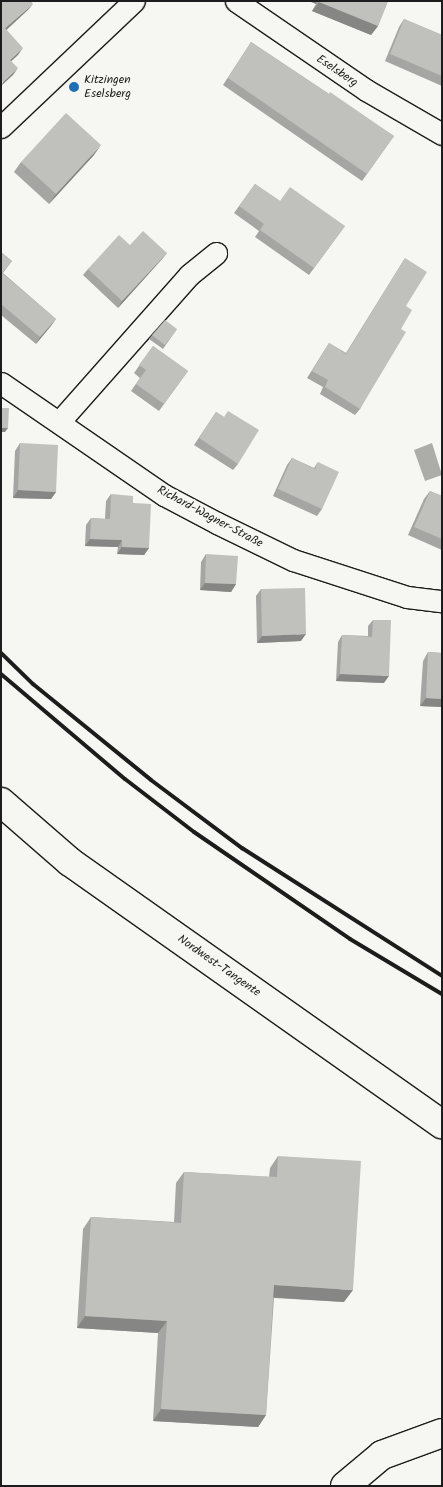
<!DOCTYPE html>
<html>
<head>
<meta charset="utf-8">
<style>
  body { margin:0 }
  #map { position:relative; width:443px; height:1487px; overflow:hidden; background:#f6f6f2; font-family:Kalam,sans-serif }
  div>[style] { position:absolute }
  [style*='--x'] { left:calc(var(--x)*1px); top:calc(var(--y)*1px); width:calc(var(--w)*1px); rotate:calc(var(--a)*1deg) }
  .water>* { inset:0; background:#acaca9 }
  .roads { filter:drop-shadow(1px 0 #1c1c1c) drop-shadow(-1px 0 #1c1c1c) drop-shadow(0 1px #1c1c1c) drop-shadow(0 -1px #1c1c1c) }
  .minor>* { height:21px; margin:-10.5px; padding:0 10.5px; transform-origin:10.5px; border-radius:10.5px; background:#f6f6f2 }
  .secondary>* { height:28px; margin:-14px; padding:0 14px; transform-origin:14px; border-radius:14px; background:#f6f6f2 }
  .rail>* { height:4px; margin:-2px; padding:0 2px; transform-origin:2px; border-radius:2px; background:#1c1c1c }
  .wall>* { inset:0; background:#a5a5a3 }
  .shaded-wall>* { inset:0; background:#868684 }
  .building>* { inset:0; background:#c0c0bd }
  .dots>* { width:14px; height:14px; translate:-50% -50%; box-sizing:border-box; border:2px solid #f6f6f2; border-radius:50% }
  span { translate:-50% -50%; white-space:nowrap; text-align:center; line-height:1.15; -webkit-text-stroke:4px #f6f6f2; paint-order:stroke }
  .street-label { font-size:12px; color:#1c1c1c }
  .poi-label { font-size:12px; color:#1c1c1c }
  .left { translate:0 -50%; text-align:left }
  .frame { position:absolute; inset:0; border:2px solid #1c1c1c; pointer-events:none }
</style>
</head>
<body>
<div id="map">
  <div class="water">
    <i style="clip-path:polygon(432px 443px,442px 475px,425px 481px,414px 450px)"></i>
  </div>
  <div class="roads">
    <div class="minor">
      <i style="--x:236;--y:1;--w:158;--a:34.4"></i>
      <i style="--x:366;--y:90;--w:88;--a:30.1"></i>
      <i style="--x:1;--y:127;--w:183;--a:-43.5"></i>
      <i style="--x:1;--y:383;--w:198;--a:34.5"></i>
      <i style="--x:164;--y:495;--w:60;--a:27.8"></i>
      <i style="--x:217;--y:523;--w:85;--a:26"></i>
      <i style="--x:293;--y:560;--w:120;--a:18"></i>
      <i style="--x:407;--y:597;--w:35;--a:7"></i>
      <i style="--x:59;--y:422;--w:196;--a:-48.5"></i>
      <i style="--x:189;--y:275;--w:35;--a:-39"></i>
    </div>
    <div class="secondary">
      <i style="--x:1;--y:802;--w:91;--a:41"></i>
      <i style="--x:70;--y:862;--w:455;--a:35.2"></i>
      <i style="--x:345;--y:1486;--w:48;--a:-40"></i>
      <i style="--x:382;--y:1455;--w:64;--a:-20.1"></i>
    </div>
  </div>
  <div class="rail">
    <i style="--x:1;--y:653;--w:45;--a:44.1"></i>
    <i style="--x:33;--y:684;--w:152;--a:39.1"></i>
    <i style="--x:151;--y:780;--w:114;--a:36.8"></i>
    <i style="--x:242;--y:848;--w:237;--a:32.6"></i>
    <i style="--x:1;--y:674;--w:162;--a:40.3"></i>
    <i style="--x:125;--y:779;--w:87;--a:37.5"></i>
    <i style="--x:194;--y:832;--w:189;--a:34.4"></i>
    <i style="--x:350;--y:939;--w:107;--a:30.9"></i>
  </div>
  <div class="wall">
    <i style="clip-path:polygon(309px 1px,388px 1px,378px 26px,371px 35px,312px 11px,316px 4px)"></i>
    <i style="clip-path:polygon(404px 19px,442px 35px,442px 86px,385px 61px,399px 27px)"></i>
    <i style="clip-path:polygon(251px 42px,329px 94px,394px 136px,362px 181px,223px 85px)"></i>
    <i style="clip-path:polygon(94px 155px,49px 204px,14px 172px,21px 162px)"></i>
    <i style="clip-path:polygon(255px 184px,280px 201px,345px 226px,309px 275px,255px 237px,259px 231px,234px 213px)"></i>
    <i style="clip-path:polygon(130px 245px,167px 253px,162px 259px,118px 308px,83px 275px,88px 269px)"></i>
    <i style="clip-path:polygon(1px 252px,12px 261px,3px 273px,56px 319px,36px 344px,1px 315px)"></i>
    <i style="clip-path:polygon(405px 258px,406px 306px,401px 329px,360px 409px,355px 415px,320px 394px,323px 387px,307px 378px,329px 343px,346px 353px)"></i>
    <i style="clip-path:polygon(177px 329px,163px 349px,149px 339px,152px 335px)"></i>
    <i style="clip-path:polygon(153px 346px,188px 371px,159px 411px,131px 391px,140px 378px,134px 373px)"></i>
    <i style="clip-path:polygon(216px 412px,224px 417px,238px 464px,233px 470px,194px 445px)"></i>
    <i style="clip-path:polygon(20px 443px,56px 492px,51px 499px,13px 498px,15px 451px)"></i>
    <i style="clip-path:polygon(292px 458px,314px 468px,318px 462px,322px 509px,317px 516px,273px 496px,287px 465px)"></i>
    <i style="clip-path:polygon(430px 491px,442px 496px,442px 550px,408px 535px,424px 499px)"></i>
    <i style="clip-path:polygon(111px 494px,133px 503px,149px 548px,144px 555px,117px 554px,118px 547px,85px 546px,86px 525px,91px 518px,105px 519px,106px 501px)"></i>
    <i style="clip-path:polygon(206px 554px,236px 584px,231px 592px,200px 590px,201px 562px)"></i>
    <i style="clip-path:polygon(261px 589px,301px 641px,257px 643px,256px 596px)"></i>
    <i style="clip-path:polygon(373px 620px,384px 683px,336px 681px,338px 642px,342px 635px,368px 636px,368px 626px)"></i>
    <i style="clip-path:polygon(428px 652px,442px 653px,442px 707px,420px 706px,423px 661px)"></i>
    <i style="clip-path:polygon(278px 1156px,344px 1302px,274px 1298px,266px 1415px,258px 1427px,153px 1421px,158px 1333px,77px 1328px,83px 1229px,91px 1217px,174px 1222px,176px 1183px,184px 1172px,269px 1177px,270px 1168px)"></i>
  </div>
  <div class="shaded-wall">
    <i style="clip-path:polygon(309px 1px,317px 1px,316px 4px)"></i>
    <i style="clip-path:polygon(319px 2px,378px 26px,371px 35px,312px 11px)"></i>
    <i style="clip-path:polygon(33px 4px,28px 10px,1px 35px,5px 28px)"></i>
    <i style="clip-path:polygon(23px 48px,18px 55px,6px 66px,10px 60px)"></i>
    <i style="clip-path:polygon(18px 68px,13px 75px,1px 86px,3px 82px)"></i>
    <i style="clip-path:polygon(101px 145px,94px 155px,49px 204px,56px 194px)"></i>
    <i style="clip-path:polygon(167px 253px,162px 259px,118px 308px,122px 301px)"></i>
    <i style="clip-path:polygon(56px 319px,51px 326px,36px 344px,40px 337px)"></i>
    <i style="clip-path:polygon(1px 428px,8px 428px,5px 432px,1px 432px)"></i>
    <i style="clip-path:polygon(18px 490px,56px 492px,51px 499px,13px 498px)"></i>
    <i style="clip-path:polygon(90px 539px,122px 540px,118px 547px,85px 546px)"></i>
    <i style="clip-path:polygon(122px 547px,149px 548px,144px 555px,117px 554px)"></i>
    <i style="clip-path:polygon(205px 583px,236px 584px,231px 592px,200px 590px)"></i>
    <i style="clip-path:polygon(306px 634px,301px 641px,257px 643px,262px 636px)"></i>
    <i style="clip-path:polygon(340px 674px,389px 676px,384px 683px,336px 681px)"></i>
    <i style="clip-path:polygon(426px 698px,442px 699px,442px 707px,420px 706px)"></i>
    <i style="clip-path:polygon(274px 1285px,353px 1290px,344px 1302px,266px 1297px)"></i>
    <i style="clip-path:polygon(85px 1316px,167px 1321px,158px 1333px,77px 1328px)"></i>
    <i style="clip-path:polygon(161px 1409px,266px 1415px,258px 1427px,153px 1421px)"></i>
  </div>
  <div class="building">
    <i style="clip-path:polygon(1px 1px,31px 1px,33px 4px,5px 28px,23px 48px,10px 60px,18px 68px,3px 82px,1px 80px)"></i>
    <i style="clip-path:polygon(319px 1px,388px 1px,378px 26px,319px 2px)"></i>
    <i style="clip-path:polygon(404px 19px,442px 35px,442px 76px,390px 54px)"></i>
    <i style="clip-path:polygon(251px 42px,329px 94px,330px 92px,394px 136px,367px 174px,228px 78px)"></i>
    <i style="clip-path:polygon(66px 113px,101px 145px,56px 194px,21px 162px)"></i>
    <i style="clip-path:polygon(255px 184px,280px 201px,290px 187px,345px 226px,314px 268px,260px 230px,264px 224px,239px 206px)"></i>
    <i style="clip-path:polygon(143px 231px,167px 253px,122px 301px,88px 269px,119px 235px,130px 245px)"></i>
    <i style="clip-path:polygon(1px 252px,12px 261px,2px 273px,56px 319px,40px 337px,1px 304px)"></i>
    <i style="clip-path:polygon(405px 258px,427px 272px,406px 306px,412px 310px,401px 329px,406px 332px,360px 409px,325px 387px,328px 380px,312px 371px,329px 343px,346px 354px)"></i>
    <i style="clip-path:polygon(165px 320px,177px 329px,165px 345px,152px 335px)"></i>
    <i style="clip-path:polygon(153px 346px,188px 371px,164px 404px,136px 384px,146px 370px,139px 365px)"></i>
    <i style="clip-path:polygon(1px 408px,9px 408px,8px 428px,1px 428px)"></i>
    <i style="clip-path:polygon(228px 411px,259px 430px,238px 464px,199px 438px,216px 412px,224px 417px)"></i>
    <i style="clip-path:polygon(20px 443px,58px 445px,56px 492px,18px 490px)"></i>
    <i style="clip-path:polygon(292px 458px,315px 469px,318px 462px,339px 472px,322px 509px,278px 489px)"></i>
    <i style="clip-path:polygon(430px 491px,442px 496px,442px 539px,414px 527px)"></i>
    <i style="clip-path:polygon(111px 494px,133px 496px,133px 503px,151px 504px,149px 548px,122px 547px,122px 540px,90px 539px,91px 518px,110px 519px)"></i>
    <i style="clip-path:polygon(206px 554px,238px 556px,236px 584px,205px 583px)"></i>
    <i style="clip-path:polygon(305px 588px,306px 634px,262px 636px,261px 589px)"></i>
    <i style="clip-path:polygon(373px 620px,391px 620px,389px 676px,340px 674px,342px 635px,372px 637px)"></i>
    <i style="clip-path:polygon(428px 652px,442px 653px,442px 699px,426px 698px)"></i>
    <i style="clip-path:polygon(278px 1156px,361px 1161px,353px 1290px,274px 1285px,266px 1415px,161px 1409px,167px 1321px,85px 1316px,91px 1217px,181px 1223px,184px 1172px,277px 1177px)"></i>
  </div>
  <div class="dots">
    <i style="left:74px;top:87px;background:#1f6fb2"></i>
  </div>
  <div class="street-label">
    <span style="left:337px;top:71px;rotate:34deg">Eselsberg</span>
    <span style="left:210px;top:517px;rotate:28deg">Richard-Wagner-Straße</span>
    <span style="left:219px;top:966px;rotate:35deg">Nordwest-Tangente</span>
  </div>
  <div class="poi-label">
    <span class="left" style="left:84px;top:87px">Kitzingen<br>Eselsberg</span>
  </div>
  <div class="frame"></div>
</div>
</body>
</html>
